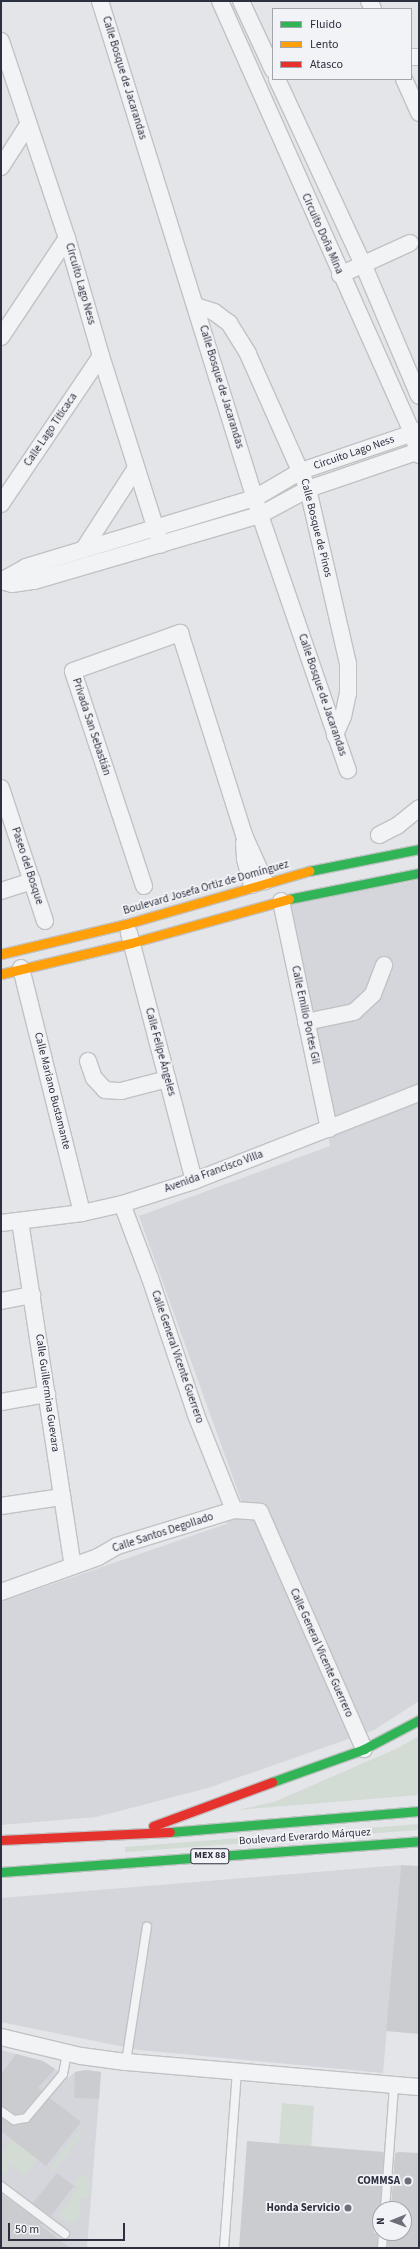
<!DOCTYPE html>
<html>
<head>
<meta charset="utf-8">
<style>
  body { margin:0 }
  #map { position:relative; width:420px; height:2249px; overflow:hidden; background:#e3e5e8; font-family:"Source Sans 3",sans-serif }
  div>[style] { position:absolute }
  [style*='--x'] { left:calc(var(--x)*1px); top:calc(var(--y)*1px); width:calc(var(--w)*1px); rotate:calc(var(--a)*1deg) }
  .built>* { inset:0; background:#d4d6db }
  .green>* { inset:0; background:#d2dbd4 }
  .building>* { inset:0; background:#cbccd0 }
  .roads { filter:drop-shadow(1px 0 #c0c2c4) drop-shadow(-1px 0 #c0c2c4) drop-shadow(0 1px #c0c2c4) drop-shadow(0 -1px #c0c2c4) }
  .lane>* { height:8px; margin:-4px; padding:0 4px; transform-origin:4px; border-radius:4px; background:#f2f3f5 }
  .street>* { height:16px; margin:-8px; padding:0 8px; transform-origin:8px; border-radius:8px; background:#f2f3f5 }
  .fast>* { height:9px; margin:-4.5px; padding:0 4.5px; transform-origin:4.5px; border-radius:4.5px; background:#30b455 }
  .slow>* { height:9px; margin:-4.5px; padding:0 4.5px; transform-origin:4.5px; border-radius:4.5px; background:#ff9f0a }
  .jam>* { height:9px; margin:-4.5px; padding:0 4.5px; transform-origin:4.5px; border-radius:4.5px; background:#e5322d }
  .dots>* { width:11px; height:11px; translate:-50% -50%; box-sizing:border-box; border:2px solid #f2f3f6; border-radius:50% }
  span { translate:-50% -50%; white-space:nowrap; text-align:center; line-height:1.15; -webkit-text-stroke:3.5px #f2f3f6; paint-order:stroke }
  .shield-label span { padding:1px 3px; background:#f2f3f6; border:1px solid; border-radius:3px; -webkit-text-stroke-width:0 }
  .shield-label { font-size:10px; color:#2c303f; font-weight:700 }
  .street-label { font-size:11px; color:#2c303f }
  .poi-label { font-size:11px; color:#2c303f; font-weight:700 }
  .right { translate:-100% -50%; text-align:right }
  .frame { position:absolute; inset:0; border:2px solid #2c303f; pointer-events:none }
  .legend { position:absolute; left:272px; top:8px; width:140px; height:72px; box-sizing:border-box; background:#f2f3f6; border:1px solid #a3a5ad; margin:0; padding:5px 7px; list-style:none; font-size:12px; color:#2c303f }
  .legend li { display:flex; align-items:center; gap:8px; height:20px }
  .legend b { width:20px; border:1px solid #a3a5ad }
  .north { position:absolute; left:372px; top:2201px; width:40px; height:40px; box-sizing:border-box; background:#f2f3f6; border:1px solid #a3a5ad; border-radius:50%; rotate:269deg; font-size:11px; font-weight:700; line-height:16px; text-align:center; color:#2c303f }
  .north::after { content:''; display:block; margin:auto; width:14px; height:18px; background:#6c6f7a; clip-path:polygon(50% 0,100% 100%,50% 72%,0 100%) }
  .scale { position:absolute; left:8px; top:2223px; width:117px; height:18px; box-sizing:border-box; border:2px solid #2c303f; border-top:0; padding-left:5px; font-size:12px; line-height:14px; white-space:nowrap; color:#2c303f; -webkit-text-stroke:3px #f2f3f6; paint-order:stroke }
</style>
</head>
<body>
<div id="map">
  <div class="built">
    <i style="clip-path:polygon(419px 880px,419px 1701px,374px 1730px,208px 1788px,96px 1817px,1px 1825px,1px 1602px,226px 1524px,242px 1503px,139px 1216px,330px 1146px,285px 905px)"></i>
    <i style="clip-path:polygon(401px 1865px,383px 2073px,139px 2050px,1px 2022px,1px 1898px)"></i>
    <i style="clip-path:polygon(1px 2050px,43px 2061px,68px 2078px,75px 2072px,86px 2070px,101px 2072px,87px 2248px,1px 2248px)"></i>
  </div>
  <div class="green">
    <i style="clip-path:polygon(419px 1736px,419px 1795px,237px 1810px,274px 1802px,398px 1748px)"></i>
    <i style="clip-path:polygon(419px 1824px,419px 1830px,125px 1852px,125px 1847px)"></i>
    <i style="clip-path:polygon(282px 2103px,314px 2106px,311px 2148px,279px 2145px)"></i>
    <i style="clip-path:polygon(19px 2130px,19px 2145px,38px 2160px,25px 2176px,12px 2165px,3px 2176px,1px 2174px,1px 2154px)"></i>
    <i style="clip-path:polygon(79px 2130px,83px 2134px,54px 2172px,49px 2169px)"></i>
    <i style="clip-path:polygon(82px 2174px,90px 2180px,89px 2198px,80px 2198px,79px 2220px,75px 2220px,72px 2225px,58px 2216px,78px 2188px,74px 2184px)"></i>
  </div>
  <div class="building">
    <i style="clip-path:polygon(401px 1865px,419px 1866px,419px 2034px,386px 2031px)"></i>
    <i style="clip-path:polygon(16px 2054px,43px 2061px,55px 2069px,38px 2088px,42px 2091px,23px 2113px,15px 2114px,1px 2106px,1px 2074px)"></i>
    <i style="clip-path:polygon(86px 2070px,101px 2072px,99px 2099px,74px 2098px,75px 2072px)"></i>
    <i style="clip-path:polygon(50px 2098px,81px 2122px,46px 2166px,1px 2131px,1px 2118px,14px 2125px,27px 2123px)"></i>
    <i style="clip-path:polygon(247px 2141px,384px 2152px,380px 2209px,376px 2209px,374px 2233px,377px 2233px,377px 2248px,239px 2248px)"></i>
    <i style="clip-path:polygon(399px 2152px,419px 2153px,419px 2248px,388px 2248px,388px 2233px,404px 2233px,404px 2209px,391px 2209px,395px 2153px)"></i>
    <i style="clip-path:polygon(57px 2173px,74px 2186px,51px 2216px,33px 2203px)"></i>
    <i style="clip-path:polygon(1px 2194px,43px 2224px,39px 2224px,70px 2248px,1px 2248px)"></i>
  </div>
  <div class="roads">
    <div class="lane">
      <i style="--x:126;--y:2062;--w:137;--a:-81.2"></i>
      <i style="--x:1;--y:2111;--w:16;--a:35"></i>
      <i style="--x:14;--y:2120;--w:12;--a:-9"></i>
      <i style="--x:26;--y:2118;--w:57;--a:-49.9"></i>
      <i style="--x:63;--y:2074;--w:21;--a:-79"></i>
      <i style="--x:1;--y:2186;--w:80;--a:36.9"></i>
      <i style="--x:385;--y:2209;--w:124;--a:-85.8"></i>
      <i style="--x:224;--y:2248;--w:176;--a:-85.8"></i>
      <i style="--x:382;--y:2248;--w:15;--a:-86"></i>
    </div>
    <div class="street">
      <i style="--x:100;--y:1;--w:538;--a:72.71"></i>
      <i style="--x:260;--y:515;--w:270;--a:71"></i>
      <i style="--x:220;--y:1;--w:473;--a:66"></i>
      <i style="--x:412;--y:433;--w:23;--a:72"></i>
      <i style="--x:241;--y:1;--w:76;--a:65.1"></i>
      <i style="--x:369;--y:1;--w:9;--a:63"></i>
      <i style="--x:1;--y:41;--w:208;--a:71.5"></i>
      <i style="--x:67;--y:238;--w:123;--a:73.9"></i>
      <i style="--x:101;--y:356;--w:198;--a:72.4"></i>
      <i style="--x:411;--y:57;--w:8;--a:0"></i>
      <i style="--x:277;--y:79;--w:204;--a:65.1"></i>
      <i style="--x:363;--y:264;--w:143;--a:67"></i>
      <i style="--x:404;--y:79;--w:37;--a:66"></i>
      <i style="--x:1;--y:167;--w:50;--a:-57.3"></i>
      <i style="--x:340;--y:275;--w:77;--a:-24.6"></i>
      <i style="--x:196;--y:306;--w:19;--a:18"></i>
      <i style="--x:214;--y:312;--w:19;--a:36"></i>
      <i style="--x:229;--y:323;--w:36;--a:58"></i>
      <i style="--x:248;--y:354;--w:148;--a:66"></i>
      <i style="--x:308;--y:489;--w:180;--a:77.1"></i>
      <i style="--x:348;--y:664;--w:29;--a:90"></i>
      <i style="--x:348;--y:693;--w:24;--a:102"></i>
      <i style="--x:343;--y:716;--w:21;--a:113"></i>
      <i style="--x:1;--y:337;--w:119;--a:-56.3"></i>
      <i style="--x:1;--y:504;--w:179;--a:-56"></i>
      <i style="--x:83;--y:550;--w:98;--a:-57.1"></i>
      <i style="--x:1;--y:581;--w:29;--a:-29"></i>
      <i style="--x:26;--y:567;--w:239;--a:-16.8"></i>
      <i style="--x:255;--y:498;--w:53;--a:-30.4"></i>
      <i style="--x:301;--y:471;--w:125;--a:-18.7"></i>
      <i style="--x:1;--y:581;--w:11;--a:15"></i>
      <i style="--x:12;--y:584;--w:22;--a:-8"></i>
      <i style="--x:34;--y:581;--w:235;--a:-16.3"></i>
      <i style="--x:260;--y:515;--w:55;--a:-28.4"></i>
      <i style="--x:308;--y:489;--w:117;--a:-18.9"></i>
      <i style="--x:1;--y:788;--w:140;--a:71.7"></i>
      <i style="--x:379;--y:835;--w:20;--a:-27"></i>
      <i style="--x:397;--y:826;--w:28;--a:-39"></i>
      <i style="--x:244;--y:843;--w:16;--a:86"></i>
      <i style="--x:245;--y:859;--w:27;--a:75"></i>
      <i style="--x:144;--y:886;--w:226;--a:-108.3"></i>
      <i style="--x:73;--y:671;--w:114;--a:-19.6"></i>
      <i style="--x:180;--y:633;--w:212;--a:72.4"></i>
      <i style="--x:244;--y:835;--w:51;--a:65.9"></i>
      <i style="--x:1;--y:891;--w:33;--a:-18"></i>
      <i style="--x:281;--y:901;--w:233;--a:78.1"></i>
      <i style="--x:129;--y:933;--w:256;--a:75.3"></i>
      <i style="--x:21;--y:968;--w:252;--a:76"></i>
      <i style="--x:306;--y:1022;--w:49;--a:-11.8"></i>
      <i style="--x:354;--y:1012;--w:26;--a:-43"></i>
      <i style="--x:373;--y:994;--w:31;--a:-69"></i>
      <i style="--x:88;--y:1061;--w:18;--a:71"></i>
      <i style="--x:94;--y:1078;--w:16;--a:47"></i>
      <i style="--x:105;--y:1090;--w:16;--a:4"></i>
      <i style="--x:121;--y:1091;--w:48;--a:-14.6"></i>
      <i style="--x:122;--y:1204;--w:79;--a:69.3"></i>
      <i style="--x:150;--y:1278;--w:145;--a:71.4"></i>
      <i style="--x:196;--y:1415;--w:102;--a:68.2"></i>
      <i style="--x:20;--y:1221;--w:349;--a:81.3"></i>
      <i style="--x:1;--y:1223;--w:82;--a:-7"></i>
      <i style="--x:82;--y:1213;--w:41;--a:-12.7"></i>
      <i style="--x:122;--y:1204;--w:76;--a:-17.7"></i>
      <i style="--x:194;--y:1181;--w:242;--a:-21.4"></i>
      <i style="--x:1;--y:1301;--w:32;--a:-11"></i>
      <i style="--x:1;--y:1402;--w:47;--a:-9.9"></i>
      <i style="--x:1;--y:1506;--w:62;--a:-8.4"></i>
      <i style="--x:1;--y:1592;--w:103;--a:-19.8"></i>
      <i style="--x:98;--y:1557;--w:22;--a:-30"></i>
      <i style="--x:117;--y:1546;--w:122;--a:-17.1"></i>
      <i style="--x:234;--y:1510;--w:26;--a:4"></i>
      <i style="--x:260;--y:1512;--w:259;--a:66.3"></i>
      <i style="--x:1;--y:2037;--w:82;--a:13.4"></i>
      <i style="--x:81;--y:2056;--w:45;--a:7.6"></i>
      <i style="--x:126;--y:2062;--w:294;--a:4.9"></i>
    </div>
    <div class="fast">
      <i style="--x:309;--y:871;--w:112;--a:-11.3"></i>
      <i style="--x:289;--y:899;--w:133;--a:-11.3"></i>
      <i style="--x:272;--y:1782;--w:98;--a:-19.7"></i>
      <i style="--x:364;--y:1749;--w:62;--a:-27.8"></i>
      <i style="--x:170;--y:1832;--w:250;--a:-4.8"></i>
      <i style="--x:1;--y:1872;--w:419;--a:-4.2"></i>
    </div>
    <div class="slow">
      <i style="--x:1;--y:954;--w:129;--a:-13.5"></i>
      <i style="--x:126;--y:924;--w:191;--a:-16.2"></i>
      <i style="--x:1;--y:974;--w:134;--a:-13.4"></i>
      <i style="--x:131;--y:943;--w:164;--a:-15.6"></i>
    </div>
    <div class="jam">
      <i style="--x:153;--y:1826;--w:127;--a:-20.3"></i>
      <i style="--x:1;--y:1840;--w:169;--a:-2.7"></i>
    </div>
  </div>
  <div class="dots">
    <i style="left:408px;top:2181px;background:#6c6f7a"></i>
    <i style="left:348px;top:2208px;background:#6c6f7a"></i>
  </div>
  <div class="shield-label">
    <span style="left:210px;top:1856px">MEX 88</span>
  </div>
  <div class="street-label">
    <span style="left:124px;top:78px;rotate:73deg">Calle Bosque de Jacarandas</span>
    <span style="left:322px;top:234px;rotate:66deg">Circuito Doña Mina</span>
    <span style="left:80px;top:284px;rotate:74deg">Circuito Lago Ness</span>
    <span style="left:221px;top:387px;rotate:73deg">Calle Bosque de Jacarandas</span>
    <span style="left:51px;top:430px;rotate:-56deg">Calle Lago Titicaca</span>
    <span style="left:354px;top:453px;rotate:-19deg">Circuito Lago Ness</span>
    <span style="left:316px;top:528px;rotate:76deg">Calle Bosque de Pinos</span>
    <span style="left:322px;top:695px;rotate:71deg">Calle Bosque de Jacarandas</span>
    <span style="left:91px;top:727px;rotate:72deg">Privada San Sebastián</span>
    <span style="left:27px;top:866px;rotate:72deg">Paseo del Bosque</span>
    <span style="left:206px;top:888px;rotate:-16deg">Boulevard Josefa Ortiz de Domínguez</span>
    <span style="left:305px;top:1015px;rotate:78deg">Calle Emilio Portes Gil</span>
    <span style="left:160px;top:1052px;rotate:75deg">Calle Felipe Ángeles</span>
    <span style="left:52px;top:1091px;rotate:76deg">Calle Mariano Bustamante</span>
    <span style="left:214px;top:1172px;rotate:-20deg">Avenida Francisco Villa</span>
    <span style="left:177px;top:1357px;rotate:71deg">Calle General Vicente Guerrero</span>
    <span style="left:47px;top:1393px;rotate:82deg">Calle Guillermina Guevara</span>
    <span style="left:163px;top:1533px;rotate:-18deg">Calle Santos Degollado</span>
    <span style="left:321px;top:1653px;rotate:66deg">Calle General Vicente Guerrero</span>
    <span style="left:305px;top:1837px;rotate:-4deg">Boulevard Everardo Márquez</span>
  </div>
  <div class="poi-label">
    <span class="right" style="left:400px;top:2181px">COMMSA</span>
    <span class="right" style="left:340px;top:2208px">Honda Servicio</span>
  </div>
  <div class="frame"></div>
  <ul class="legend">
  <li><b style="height:5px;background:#30b455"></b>Fluido</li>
  <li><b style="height:5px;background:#ff9f0a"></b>Lento</li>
  <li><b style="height:5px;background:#e5322d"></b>Atasco</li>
  </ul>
  <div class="north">N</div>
  <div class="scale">50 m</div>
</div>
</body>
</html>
